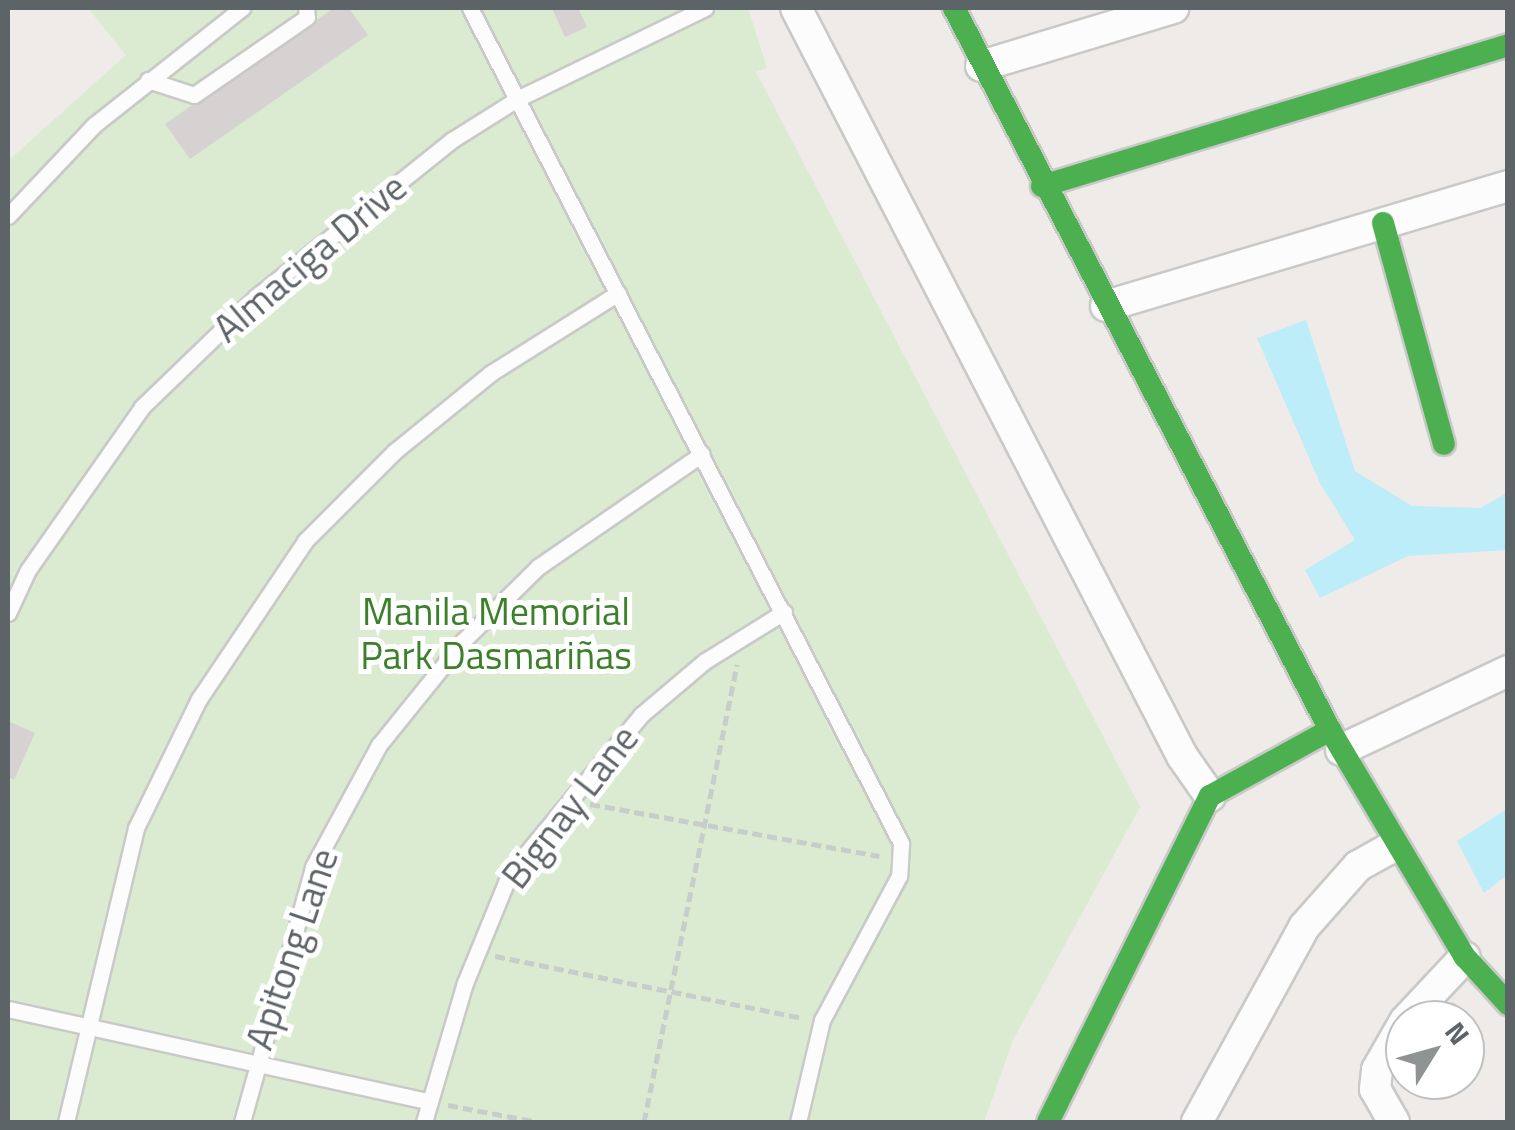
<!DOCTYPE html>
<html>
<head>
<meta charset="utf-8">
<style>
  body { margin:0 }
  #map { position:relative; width:1515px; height:1130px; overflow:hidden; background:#eeebe8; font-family:"Titillium Web",sans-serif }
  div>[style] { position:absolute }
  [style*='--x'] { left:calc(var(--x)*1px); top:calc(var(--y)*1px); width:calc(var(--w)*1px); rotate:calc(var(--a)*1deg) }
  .green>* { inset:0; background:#daebd1 }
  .water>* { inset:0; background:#bcedf8 }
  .building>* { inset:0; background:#d5d2d1 }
  .path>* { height:5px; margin-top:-2.5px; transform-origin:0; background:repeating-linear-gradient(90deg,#c7cec9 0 10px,transparent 0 15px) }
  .roads { filter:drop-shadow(2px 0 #c9c9c8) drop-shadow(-2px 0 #c9c9c8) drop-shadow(0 2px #c9c9c8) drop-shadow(0 -2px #c9c9c8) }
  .lane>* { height:15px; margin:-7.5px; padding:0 7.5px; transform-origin:7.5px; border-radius:7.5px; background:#fcfcfc }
  .street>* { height:30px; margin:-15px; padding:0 15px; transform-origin:15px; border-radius:15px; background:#fcfcfc }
  .fast>* { height:22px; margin:-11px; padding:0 11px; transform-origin:11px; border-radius:11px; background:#4caf50 }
  span { translate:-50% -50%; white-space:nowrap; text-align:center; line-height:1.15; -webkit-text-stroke:10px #fff; paint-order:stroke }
  .street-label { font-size:38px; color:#5d6467 }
  .park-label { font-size:38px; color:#3c802a }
  .frame { position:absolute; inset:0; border:10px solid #5d6467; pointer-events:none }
  .north { position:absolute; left:1385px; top:1000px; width:100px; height:100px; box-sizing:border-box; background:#fff; border:2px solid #bec1c2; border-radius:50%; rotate:53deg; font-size:28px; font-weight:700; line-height:40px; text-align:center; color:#5d6467 }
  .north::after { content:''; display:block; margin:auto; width:35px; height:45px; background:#909394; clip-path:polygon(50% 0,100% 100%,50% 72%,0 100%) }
</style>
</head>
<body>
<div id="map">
  <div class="green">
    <i style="clip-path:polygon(88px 8px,748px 8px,767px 68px,756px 72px,1140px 807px,1013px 1040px,984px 1122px,8px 1122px,8px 161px,126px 55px)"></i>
  </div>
  <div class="water">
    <i style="clip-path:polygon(1306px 320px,1355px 471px,1412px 506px,1480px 508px,1507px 493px,1507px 550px,1408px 556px,1320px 598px,1305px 570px,1355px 540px,1320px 483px,1257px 338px)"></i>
    <i style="clip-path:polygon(1507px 809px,1507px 875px,1484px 893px,1457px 841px)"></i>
  </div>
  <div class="building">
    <i style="clip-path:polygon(334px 8px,349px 8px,368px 35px,190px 159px,165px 124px)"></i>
    <i style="clip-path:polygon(552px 8px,578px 8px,587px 27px,565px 37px)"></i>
    <i style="clip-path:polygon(8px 721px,35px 733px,14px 780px,8px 777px)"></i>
  </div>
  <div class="path">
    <i style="--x:590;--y:804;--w:294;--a:10.2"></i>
    <i style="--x:495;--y:956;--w:313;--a:11.4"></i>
    <i style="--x:448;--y:1105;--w:92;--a:10.7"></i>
    <i style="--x:644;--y:1122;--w:467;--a:-78.5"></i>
  </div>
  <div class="roads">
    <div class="lane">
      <i style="--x:470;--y:8;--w:940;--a:62.7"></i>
      <i style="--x:901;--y:843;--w:33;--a:93"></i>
      <i style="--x:899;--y:876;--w:163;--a:118.1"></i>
      <i style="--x:822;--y:1020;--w:105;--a:103.2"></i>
      <i style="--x:148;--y:80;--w:48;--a:18.1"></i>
      <i style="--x:194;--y:95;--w:137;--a:-34.6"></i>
      <i style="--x:307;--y:17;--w:9;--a:-96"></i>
      <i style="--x:8;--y:216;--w:125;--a:-46.6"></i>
      <i style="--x:94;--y:125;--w:189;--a:-38.3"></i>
      <i style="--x:8;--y:613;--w:47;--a:-65.1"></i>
      <i style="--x:28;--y:570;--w:199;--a:-55"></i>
      <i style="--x:142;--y:407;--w:158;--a:-44"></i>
      <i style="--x:256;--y:297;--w:251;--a:-38.7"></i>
      <i style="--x:452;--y:140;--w:77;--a:-32.2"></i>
      <i style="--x:517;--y:99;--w:209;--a:-25.8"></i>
      <i style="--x:8;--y:1009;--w:430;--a:12.4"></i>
      <i style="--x:66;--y:1122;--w:302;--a:-76.6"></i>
      <i style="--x:136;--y:828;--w:144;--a:-64"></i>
      <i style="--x:199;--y:699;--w:190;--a:-56.1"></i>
      <i style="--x:305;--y:541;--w:127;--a:-45"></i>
      <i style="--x:395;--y:451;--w:124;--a:-39.1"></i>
      <i style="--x:491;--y:373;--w:150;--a:-32.2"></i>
      <i style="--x:242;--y:1122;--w:265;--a:-74.4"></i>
      <i style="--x:313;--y:867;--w:139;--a:-61.6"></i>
      <i style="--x:379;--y:745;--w:134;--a:-51.1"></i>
      <i style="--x:463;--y:641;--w:105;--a:-44.6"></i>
      <i style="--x:538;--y:567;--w:199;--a:-34.6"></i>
      <i style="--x:424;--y:1122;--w:145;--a:-73.6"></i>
      <i style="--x:465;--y:983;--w:119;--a:-67.8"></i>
      <i style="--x:510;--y:873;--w:205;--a:-50.3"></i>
      <i style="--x:641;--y:715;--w:84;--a:-40.2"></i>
      <i style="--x:705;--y:661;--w:93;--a:-31.8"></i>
    </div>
    <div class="street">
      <i style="--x:796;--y:8;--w:842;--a:62.7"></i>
      <i style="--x:1182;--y:756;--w:49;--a:55"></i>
      <i style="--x:981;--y:66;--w:201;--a:-16.8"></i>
      <i style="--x:1106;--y:306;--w:420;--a:-16.6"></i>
      <i style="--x:1341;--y:750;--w:185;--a:-25.3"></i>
      <i style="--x:1406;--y:1020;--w:86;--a:-46.9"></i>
      <i style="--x:1197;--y:1122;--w:222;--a:-61.2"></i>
      <i style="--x:1304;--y:927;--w:81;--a:-48.5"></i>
      <i style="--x:1358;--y:866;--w:41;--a:-29.1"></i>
      <i style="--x:1394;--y:1122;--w:38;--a:-120"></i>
      <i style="--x:1375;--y:1089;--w:19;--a:-84"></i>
      <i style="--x:1377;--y:1070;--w:56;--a:-60.3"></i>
    </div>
    <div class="fast">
      <i style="--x:954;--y:8;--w:814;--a:62.49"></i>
      <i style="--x:1330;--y:730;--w:264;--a:59.3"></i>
      <i style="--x:1465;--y:957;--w:64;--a:47.5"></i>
      <i style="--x:1042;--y:186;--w:487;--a:-16.8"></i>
      <i style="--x:1383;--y:223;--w:229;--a:74.6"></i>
      <i style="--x:1048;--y:1122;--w:364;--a:-63.6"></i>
      <i style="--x:1210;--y:796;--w:137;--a:-28.8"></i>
    </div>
  </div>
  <div class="street-label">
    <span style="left:310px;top:258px;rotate:-40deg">Almaciga Drive</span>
    <span style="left:570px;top:807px;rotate:-52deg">Bignay Lane</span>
    <span style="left:292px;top:949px;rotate:-71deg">Apitong Lane</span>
  </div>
  <div class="park-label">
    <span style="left:496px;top:634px">Manila Memorial<br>Park Dasmariñas</span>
  </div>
  <div class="frame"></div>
  <div class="north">N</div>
</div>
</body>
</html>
